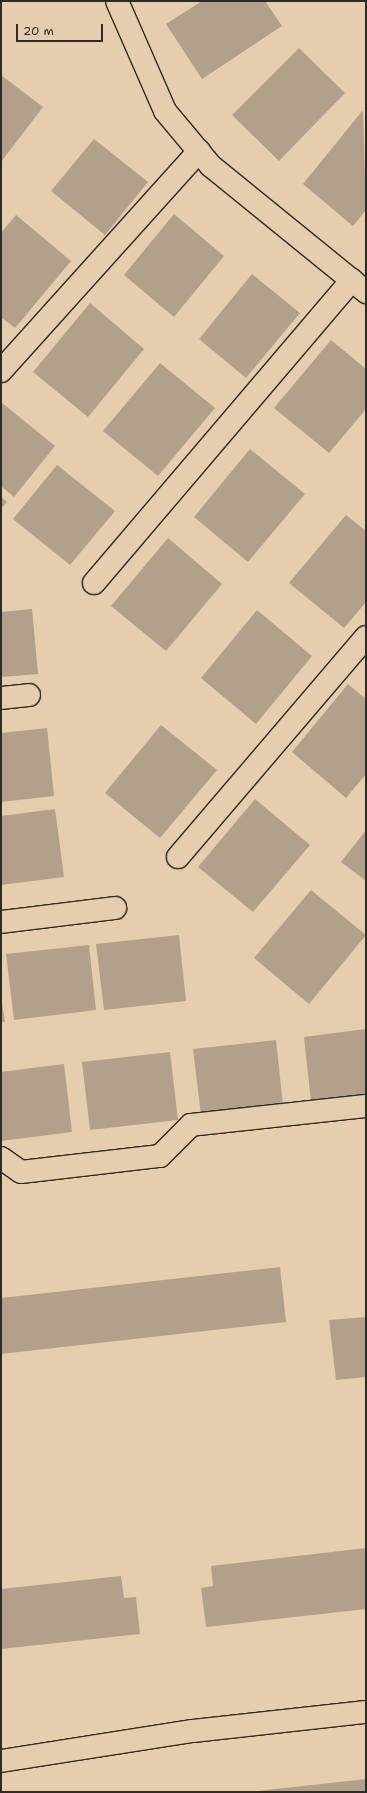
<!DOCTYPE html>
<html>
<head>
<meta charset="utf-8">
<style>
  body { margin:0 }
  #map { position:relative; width:367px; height:1793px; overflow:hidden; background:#e6cdae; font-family:"Shantell Sans",sans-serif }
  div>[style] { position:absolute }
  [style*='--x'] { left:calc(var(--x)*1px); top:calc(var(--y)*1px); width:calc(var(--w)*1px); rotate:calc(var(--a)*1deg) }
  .building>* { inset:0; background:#b2a08a }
  .roads { filter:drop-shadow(1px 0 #2b2b2b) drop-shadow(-1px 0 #2b2b2b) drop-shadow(0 1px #2b2b2b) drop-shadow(0 -1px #2b2b2b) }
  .minor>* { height:22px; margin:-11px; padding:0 11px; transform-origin:11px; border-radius:11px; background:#e6cdae }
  span { translate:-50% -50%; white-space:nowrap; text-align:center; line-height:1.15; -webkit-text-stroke:3px #e6cdae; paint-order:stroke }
  .frame { position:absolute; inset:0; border:2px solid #2b2b2b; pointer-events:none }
  .scale { position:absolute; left:16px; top:24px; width:87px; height:18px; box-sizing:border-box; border:2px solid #2b2b2b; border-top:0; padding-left:5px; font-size:12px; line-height:14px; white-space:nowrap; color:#2b2b2b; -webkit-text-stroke:3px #e6cdae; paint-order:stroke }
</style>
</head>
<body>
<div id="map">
  <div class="building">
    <i style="clip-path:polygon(202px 1px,265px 1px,282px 26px,202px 79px,166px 24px)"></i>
    <i style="clip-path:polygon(299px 48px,345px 93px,279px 161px,232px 115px)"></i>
    <i style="clip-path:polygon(1px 75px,43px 107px,1px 162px)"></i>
    <i style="clip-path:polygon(363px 110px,366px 210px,353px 226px,303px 184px)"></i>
    <i style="clip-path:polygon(94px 139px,148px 182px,105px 235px,51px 191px)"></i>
    <i style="clip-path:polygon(174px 214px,224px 256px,174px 317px,124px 275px)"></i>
    <i style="clip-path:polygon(16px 215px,71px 261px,15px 328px,1px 317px,1px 233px)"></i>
    <i style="clip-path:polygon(252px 274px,300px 313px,246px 378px,199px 339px)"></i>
    <i style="clip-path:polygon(90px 303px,144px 349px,88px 417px,33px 372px)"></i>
    <i style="clip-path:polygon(331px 340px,366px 369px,366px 409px,329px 453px,274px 408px)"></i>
    <i style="clip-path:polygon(160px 363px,215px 408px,158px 476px,103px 431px)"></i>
    <i style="clip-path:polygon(1px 402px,55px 446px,14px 497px,1px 486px)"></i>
    <i style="clip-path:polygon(250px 449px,305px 494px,248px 562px,194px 517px)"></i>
    <i style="clip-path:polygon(57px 465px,115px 511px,70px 565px,13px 519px)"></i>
    <i style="clip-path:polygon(1px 497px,7px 502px,1px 509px)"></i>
    <i style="clip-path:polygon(346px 515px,366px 531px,366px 602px,344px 628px,289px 583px)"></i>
    <i style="clip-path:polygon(168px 538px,222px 584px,166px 651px,111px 606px)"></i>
    <i style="clip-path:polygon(32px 609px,38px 674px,1px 677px,1px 612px)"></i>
    <i style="clip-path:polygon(257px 610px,312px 656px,256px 724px,201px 678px)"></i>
    <i style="clip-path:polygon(348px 684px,366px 699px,366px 774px,346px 798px,292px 752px)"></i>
    <i style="clip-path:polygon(161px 725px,217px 770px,160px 838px,105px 793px)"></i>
    <i style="clip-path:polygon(47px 728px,54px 796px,1px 802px,1px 733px)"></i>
    <i style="clip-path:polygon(255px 799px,310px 845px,253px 912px,198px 867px)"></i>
    <i style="clip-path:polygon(55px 809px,64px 877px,1px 885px,1px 816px)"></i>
    <i style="clip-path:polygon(366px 830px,366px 881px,341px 862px)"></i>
    <i style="clip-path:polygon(311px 890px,366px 935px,309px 1004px,254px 958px)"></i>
    <i style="clip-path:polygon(179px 935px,186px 1001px,104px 1010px,96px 944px)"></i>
    <i style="clip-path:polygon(89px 945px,96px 1010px,14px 1020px,6px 954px)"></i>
    <i style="clip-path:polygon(1px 998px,5px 1022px,1px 1022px)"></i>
    <i style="clip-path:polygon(366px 1029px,366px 1096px,311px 1102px,304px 1037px)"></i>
    <i style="clip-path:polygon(276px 1040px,283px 1105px,201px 1115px,193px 1049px)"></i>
    <i style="clip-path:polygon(170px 1052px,178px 1120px,90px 1130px,82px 1062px)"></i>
    <i style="clip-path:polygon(64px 1064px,72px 1132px,1px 1141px,1px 1072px)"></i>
    <i style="clip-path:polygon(280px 1267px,286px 1322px,1px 1354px,1px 1298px)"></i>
    <i style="clip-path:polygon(366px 1317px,366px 1377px,336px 1380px,329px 1320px)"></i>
    <i style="clip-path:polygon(366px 1548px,366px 1609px,206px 1627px,201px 1588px,213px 1586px,211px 1566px)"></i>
    <i style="clip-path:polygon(121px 1576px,124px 1598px,136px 1597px,140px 1634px,1px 1649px,1px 1589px)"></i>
    <i style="clip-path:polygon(366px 1779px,366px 1792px,258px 1792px,258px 1791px)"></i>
  </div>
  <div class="roads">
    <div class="minor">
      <i style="--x:117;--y:1;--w:120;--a:66.4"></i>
      <i style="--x:165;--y:111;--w:72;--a:50.1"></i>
      <i style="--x:211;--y:166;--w:200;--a:39.1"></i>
      <i style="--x:1;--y:371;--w:296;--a:-48"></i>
      <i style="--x:94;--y:583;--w:398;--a:-49.6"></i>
      <i style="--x:1;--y:698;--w:28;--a:-6"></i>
      <i style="--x:178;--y:857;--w:289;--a:-49.5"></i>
      <i style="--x:1;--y:922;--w:115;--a:-7"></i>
      <i style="--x:1;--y:1158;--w:24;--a:35"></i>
      <i style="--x:21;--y:1172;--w:140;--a:-6.6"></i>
      <i style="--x:160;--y:1156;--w:44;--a:-45"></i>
      <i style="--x:191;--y:1125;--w:176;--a:-6.2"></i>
      <i style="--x:1;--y:1761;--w:194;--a:-8.9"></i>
      <i style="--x:193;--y:1731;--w:174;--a:-6.3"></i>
    </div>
  </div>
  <div class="frame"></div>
  <div class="scale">20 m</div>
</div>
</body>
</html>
